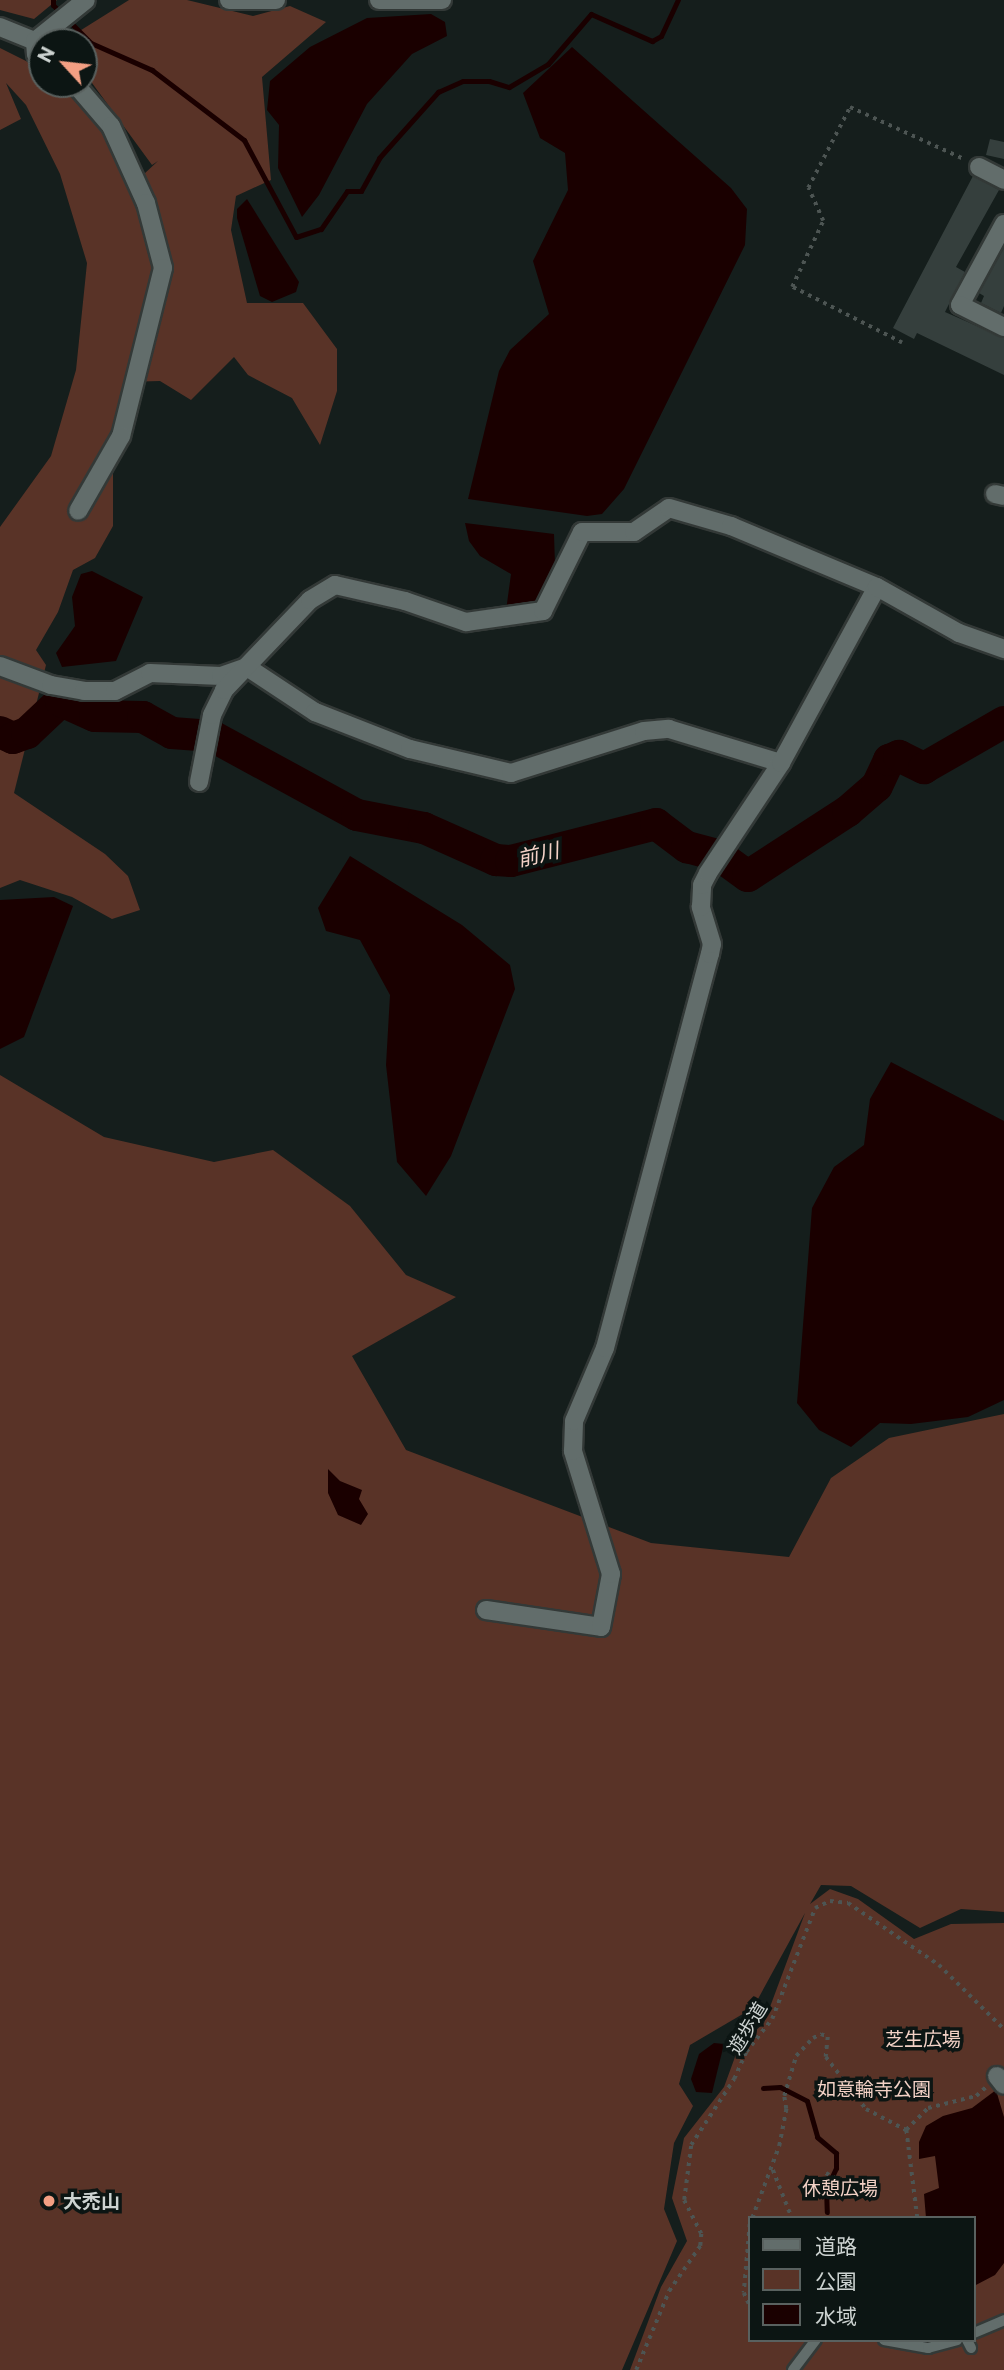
<!DOCTYPE html>
<html>
<head>
<meta charset="utf-8">
<style>
  body { margin:0 }
  #map { position:relative; width:1004px; height:2370px; overflow:hidden; background:#151e1c; font-family:Commissioner,"Noto Sans JP",sans-serif }
  div>[style] { position:absolute }
  [style*='--x'] { left:calc(var(--x)*1px); top:calc(var(--y)*1px); width:calc(var(--w)*1px); rotate:calc(var(--a)*1deg) }
  .green>* { inset:0; background:#593327 }
  .water>* { inset:0; background:#1a0000 }
  .stream>* { height:5px; margin:-2.5px; padding:0 2.5px; transform-origin:2.5px; border-radius:2.5px; background:#1a0000 }
  .river>* { height:32px; margin:-16px; padding:0 16px; transform-origin:16px; border-radius:16px; background:#1a0000 }
  .building>* { inset:0; background:#353f3d }
  .path>* { height:3.5px; margin-top:-1.75px; transform-origin:0; background:repeating-linear-gradient(90deg,#4d5553 0 3.5px,transparent 0 8.5px) }
  .roads { filter:drop-shadow(2px 0 #333937) drop-shadow(-2px 0 #333937) drop-shadow(0 2px #333937) drop-shadow(0 -2px #333937) }
  .service>* { height:10px; margin:-5px; padding:0 5px; transform-origin:5px; border-radius:5px; background:#626d6b }
  .minor>* { height:18px; margin:-9px; padding:0 9px; transform-origin:9px; border-radius:9px; background:#626d6b }
  .dots>* { width:19px; height:19px; translate:-50% -50%; box-sizing:border-box; border:4px solid #0c1513; border-radius:50% }
  span { translate:-50% -50%; white-space:nowrap; text-align:center; line-height:1.15; -webkit-text-stroke:7px #0c1513; paint-order:stroke }
  .street-label { font-size:19px; color:#cdd3d1 }
  .park-label { font-size:19px; color:#f3d2c6 }
  .poi-label { font-size:19px; color:#cdd3d1; font-weight:700 }
  .left { translate:0 -50%; text-align:left }
  .water-label { font-size:21px; color:#f4d2c7; font-style:italic }
  .legend { position:absolute; left:748px; top:2216px; width:228px; height:126px; box-sizing:border-box; background:#0c1513; border:2px solid #59615f; margin:0; padding:9px 12px; list-style:none; font-size:21px; color:#cdd3d1 }
  .legend li { display:flex; align-items:center; gap:14px; height:35px }
  .legend b { width:35px; border:2px solid #59615f }
  .north { position:absolute; left:28px; top:28px; width:70px; height:70px; box-sizing:border-box; background:#0c1513; border:2px solid #59615f; border-radius:50%; rotate:297deg; font-size:19px; font-weight:700; line-height:28px; text-align:center; color:#cdd3d1 }
  .north::after { content:''; display:block; margin:auto; width:24px; height:32px; background:#f39f83; clip-path:polygon(50% 0,100% 100%,50% 72%,0 100%) }
</style>
</head>
<body>
<div id="map">
  <div class="green">
    <i style="clip-path:polygon(0 0,57px 0,34px 19px,0 10px)"></i>
    <i style="clip-path:polygon(129px 0,187px 0,253px 16px,290px 6px,326px 22px,262px 77px,271px 180px,236px 196px,231px 230px,247px 303px,303px 303px,337px 349px,337px 391px,320px 445px,292px 398px,248px 375px,234px 357px,191px 400px,160px 381px,124px 382px,113px 474px,113px 526px,95px 558px,73px 570px,58px 612px,36px 650px,46px 665px,14px 793px,105px 854px,128px 876px,140px 910px,112px 919px,72px 897px,20px 880px,0 888px,0 527px,51px 456px,76px 370px,87px 263px,60px 174px,26px 105px,6px 83px,21px 119px,0 130px,0 48px,42px 69px,42px 84px,58px 84px,103px 130px,130px 187px,158px 161px,152px 165px,84px 72px,84px 42px,62px 42px)"></i>
    <i style="clip-path:polygon(evenodd,0 1075px,104px 1137px,214px 1162px,273px 1150px,350px 1206px,406px 1275px,456px 1297px,352px 1356px,406px 1450px,651px 1543px,789px 1557px,831px 1478px,889px 1438px,1004px 1414px,1004px 1912px,961px 1909px,920px 1928px,851px 1886px,821px 1885px,810px 1904px,830px 1889px,858px 1899px,914px 1939px,951px 1924px,1004px 1923px,1004px 2370px,630px 2370px,661px 2287px,687px 2241px,672px 2198px,684px 2138px,724px 2087px,739px 2046px,764px 2023px,805px 1913px,753px 2008px,690px 2045px,679px 2084px,693px 2106px,674px 2143px,664px 2209px,677px 2241px,622px 2370px,0 2370px,0 1075px,750px 2218px,974px 2218px,974px 2340px,750px 2340px,750px 2218px)"></i>
  </div>
  <div class="water">
    <i style="clip-path:polygon(431px 14px,445px 22px,447px 36px,412px 54px,367px 104px,319px 195px,302px 217px,278px 168px,279px 125px,267px 110px,270px 81px,310px 47px,367px 18px)"></i>
    <i style="clip-path:polygon(572px 47px,731px 188px,747px 209px,745px 245px,624px 489px,602px 514px,587px 516px,468px 499px,499px 371px,510px 350px,549px 314px,533px 261px,568px 190px,565px 153px,540px 138px,523px 93px)"></i>
    <i style="clip-path:polygon(247px 199px,299px 282px,296px 292px,272px 302px,260px 296px,237px 218px,237px 209px)"></i>
    <i style="clip-path:polygon(465px 523px,554px 534px,555px 565px,539px 610px,505px 618px,511px 574px,480px 556px,469px 541px)"></i>
    <i style="clip-path:polygon(92px 571px,143px 597px,116px 661px,62px 667px,56px 653px,75px 626px,72px 597px,81px 574px)"></i>
    <i style="clip-path:polygon(350px 856px,462px 925px,510px 965px,515px 989px,451px 1156px,426px 1196px,397px 1162px,386px 1065px,390px 995px,360px 940px,326px 931px,318px 908px)"></i>
    <i style="clip-path:polygon(54px 897px,73px 906px,24px 1037px,0 1049px,0 900px)"></i>
    <i style="clip-path:polygon(891px 1062px,1004px 1121px,1004px 1400px,968px 1417px,911px 1424px,880px 1423px,851px 1447px,819px 1430px,797px 1403px,812px 1208px,834px 1167px,864px 1145px,870px 1099px)"></i>
    <i style="clip-path:polygon(328px 1469px,340px 1481px,362px 1490px,359px 1499px,368px 1514px,361px 1525px,338px 1515px,328px 1493px)"></i>
    <i style="clip-path:polygon(714px 2043px,724px 2044px,712px 2093px,696px 2092px,691px 2079px,699px 2054px)"></i>
    <i style="clip-path:polygon(996px 2090px,1004px 2117px,1004px 2263px,995px 2275px,974px 2286px,974px 2218px,926px 2218px,924px 2194px,939px 2188px,935px 2156px,919px 2159px,919px 2142px,926px 2126px,943px 2116px,972px 2108px)"></i>
  </div>
  <div class="stream">
    <i style="--x:53;--y:0;--w:5;--a:90"></i>
    <i style="--x:53;--y:5;--w:54;--a:45"></i>
    <i style="--x:91;--y:43;--w:67;--a:23.9"></i>
    <i style="--x:152;--y:70;--w:116;--a:37.3"></i>
    <i style="--x:244;--y:140;--w:110;--a:61.8"></i>
    <i style="--x:296;--y:237;--w:26;--a:-18"></i>
    <i style="--x:321;--y:229;--w:46;--a:-55.6"></i>
    <i style="--x:347;--y:191;--w:14;--a:0"></i>
    <i style="--x:361;--y:191;--w:38;--a:-61"></i>
    <i style="--x:379;--y:158;--w:89;--a:-48.2"></i>
    <i style="--x:438;--y:92;--w:27;--a:-24"></i>
    <i style="--x:463;--y:81;--w:26;--a:0"></i>
    <i style="--x:489;--y:81;--w:21;--a:17"></i>
    <i style="--x:509;--y:87;--w:45;--a:-30.5"></i>
    <i style="--x:548;--y:64;--w:66;--a:-49.3"></i>
    <i style="--x:591;--y:14;--w:67;--a:23.9"></i>
    <i style="--x:652;--y:41;--w:10;--a:-29"></i>
    <i style="--x:661;--y:36;--w:40;--a:-65"></i>
    <i style="--x:763;--y:2088;--w:17;--a:-3"></i>
    <i style="--x:780;--y:2087;--w:30;--a:27"></i>
    <i style="--x:807;--y:2101;--w:37;--a:74"></i>
    <i style="--x:817;--y:2137;--w:25;--a:40"></i>
    <i style="--x:836;--y:2153;--w:15;--a:90"></i>
    <i style="--x:836;--y:2168;--w:23;--a:115"></i>
    <i style="--x:826;--y:2189;--w:23;--a:88"></i>
  </div>
  <div class="river">
    <i style="--x:0;--y:732;--w:14;--a:25"></i>
    <i style="--x:13;--y:738;--w:15;--a:-20"></i>
    <i style="--x:27;--y:733;--w:47;--a:-43.3"></i>
    <i style="--x:61;--y:701;--w:37;--a:24"></i>
    <i style="--x:95;--y:716;--w:48;--a:1.2"></i>
    <i style="--x:143;--y:717;--w:33;--a:29"></i>
    <i style="--x:172;--y:733;--w:40;--a:4.3"></i>
    <i style="--x:212;--y:736;--w:165;--a:28.6"></i>
    <i style="--x:357;--y:815;--w:68;--a:11"></i>
    <i style="--x:424;--y:828;--w:79;--a:24"></i>
    <i style="--x:496;--y:860;--w:15;--a:4"></i>
    <i style="--x:511;--y:861;--w:150;--a:-14.3"></i>
    <i style="--x:656;--y:824;--w:39;--a:37"></i>
    <i style="--x:687;--y:847;--w:34;--a:15"></i>
    <i style="--x:720;--y:856;--w:34;--a:36"></i>
    <i style="--x:748;--y:876;--w:119;--a:-33"></i>
    <i style="--x:848;--y:811;--w:38;--a:-41"></i>
    <i style="--x:877;--y:786;--w:29;--a:-65"></i>
    <i style="--x:889;--y:760;--w:11;--a:-22"></i>
    <i style="--x:899;--y:756;--w:28;--a:26"></i>
    <i style="--x:924;--y:768;--w:92;--a:-29.9"></i>
  </div>
  <div class="building">
    <i style="clip-path:polygon(990px 139px,1004px 142px,1004px 159px,986px 155px)"></i>
    <i style="clip-path:polygon(973px 176px,999px 190px,956px 267px,965px 272px,945px 312px,1004px 338px,1004px 375px,917px 333px,914px 339px,893px 328px)"></i>
    <i style="clip-path:polygon(1004px 248px,1004px 306px,1001px 313px,981px 303px,984px 296px,979px 293px)"></i>
  </div>
  <div class="path">
    <i style="--x:902;--y:343;--w:123;--a:-153"></i>
    <i style="--x:792;--y:287;--w:73;--a:-64.8"></i>
    <i style="--x:823;--y:221;--w:36;--a:-114"></i>
    <i style="--x:808;--y:188;--w:91;--a:-62.6"></i>
    <i style="--x:850;--y:107;--w:125;--a:24.5"></i>
    <i style="--x:773;--y:2170;--w:52;--a:68.4"></i>
    <i style="--x:826;--y:2173;--w:13;--a:29"></i>
    <i style="--x:752;--y:2218;--w:77;--a:-69.4"></i>
    <i style="--x:779;--y:2146;--w:38;--a:-79"></i>
    <i style="--x:786;--y:2109;--w:13;--a:-99"></i>
    <i style="--x:784;--y:2096;--w:42;--a:-73.3"></i>
    <i style="--x:796;--y:2056;--w:25;--a:-47"></i>
    <i style="--x:813;--y:2038;--w:9;--a:-27"></i>
    <i style="--x:821;--y:2034;--w:8;--a:23"></i>
    <i style="--x:828;--y:2037;--w:20;--a:96"></i>
    <i style="--x:826;--y:2057;--w:66;--a:52.4"></i>
    <i style="--x:866;--y:2109;--w:45;--a:27.7"></i>
    <i style="--x:917;--y:2218;--w:89;--a:-97.1"></i>
    <i style="--x:906;--y:2130;--w:31;--a:-45"></i>
    <i style="--x:928;--y:2108;--w:49;--a:-14"></i>
    <i style="--x:976;--y:2096;--w:15;--a:-42"></i>
    <i style="--x:750;--y:2224;--w:69;--a:95"></i>
    <i style="--x:744;--y:2293;--w:14;--a:65"></i>
    <i style="--x:636;--y:2370;--w:86;--a:-67.3"></i>
    <i style="--x:669;--y:2291;--w:55;--a:-55.4"></i>
    <i style="--x:700;--y:2246;--w:12;--a:-85"></i>
    <i style="--x:701;--y:2234;--w:38;--a:-117"></i>
    <i style="--x:684;--y:2200;--w:55;--a:-82.7"></i>
    <i style="--x:691;--y:2145;--w:79;--a:-56.9"></i>
    <i style="--x:734;--y:2079;--w:30;--a:-66"></i>
    <i style="--x:746;--y:2052;--w:42;--a:-51.8"></i>
    <i style="--x:772;--y:2019;--w:119;--a:-68.8"></i>
    <i style="--x:815;--y:1908;--w:17;--a:-25"></i>
    <i style="--x:830;--y:1901;--w:18;--a:6"></i>
    <i style="--x:848;--y:1903;--w:110;--a:34.3"></i>
    <i style="--x:939;--y:1965;--w:91;--a:44.6"></i>
  </div>
  <div class="roads">
    <div class="service">
      <i style="--x:974;--y:2333;--w:33;--a:-23"></i>
      <i style="--x:884;--y:2340;--w:45;--a:10.3"></i>
      <i style="--x:928;--y:2348;--w:30;--a:-15"></i>
      <i style="--x:967;--y:2340;--w:9;--a:63"></i>
      <i style="--x:793;--y:2370;--w:38;--a:-53"></i>
    </div>
    <div class="minor">
      <i style="--x:229;--y:0;--w:47;--a:0"></i>
      <i style="--x:379;--y:0;--w:63;--a:0"></i>
      <i style="--x:0;--y:27;--w:38;--a:22"></i>
      <i style="--x:35;--y:41;--w:65;--a:-38.8"></i>
      <i style="--x:35;--y:41;--w:13;--a:86"></i>
      <i style="--x:36;--y:54;--w:7;--a:34"></i>
      <i style="--x:75;--y:84;--w:55;--a:49.4"></i>
      <i style="--x:111;--y:126;--w:85;--a:65.6"></i>
      <i style="--x:146;--y:203;--w:67;--a:75.3"></i>
      <i style="--x:163;--y:268;--w:173;--a:104"></i>
      <i style="--x:121;--y:436;--w:86;--a:119.8"></i>
      <i style="--x:979;--y:167;--w:28;--a:27"></i>
      <i style="--x:1004;--y:224;--w:92;--a:118.5"></i>
      <i style="--x:960;--y:305;--w:49;--a:26.6"></i>
      <i style="--x:995;--y:494;--w:9;--a:13"></i>
      <i style="--x:0;--y:666;--w:54;--a:20.4"></i>
      <i style="--x:51;--y:685;--w:34;--a:10"></i>
      <i style="--x:84;--y:691;--w:31;--a:0"></i>
      <i style="--x:115;--y:691;--w:39;--a:-27"></i>
      <i style="--x:150;--y:673;--w:71;--a:2.4"></i>
      <i style="--x:221;--y:676;--w:28;--a:-19"></i>
      <i style="--x:247;--y:667;--w:82;--a:33.5"></i>
      <i style="--x:315;--y:712;--w:102;--a:21.3"></i>
      <i style="--x:410;--y:749;--w:104;--a:13.4"></i>
      <i style="--x:511;--y:773;--w:139;--a:-17.5"></i>
      <i style="--x:644;--y:731;--w:25;--a:-5"></i>
      <i style="--x:669;--y:729;--w:117;--a:16.9"></i>
      <i style="--x:199;--y:782;--w:68;--a:-79"></i>
      <i style="--x:212;--y:715;--w:28;--a:-64"></i>
      <i style="--x:224;--y:690;--w:124;--a:-46.3"></i>
      <i style="--x:310;--y:600;--w:29;--a:-31"></i>
      <i style="--x:335;--y:585;--w:72;--a:12.9"></i>
      <i style="--x:405;--y:601;--w:65;--a:19"></i>
      <i style="--x:466;--y:622;--w:78;--a:-8.1"></i>
      <i style="--x:543;--y:611;--w:88;--a:-63.7"></i>
      <i style="--x:582;--y:532;--w:52;--a:0"></i>
      <i style="--x:634;--y:532;--w:42;--a:-34.4"></i>
      <i style="--x:669;--y:508;--w:65;--a:16.2"></i>
      <i style="--x:731;--y:526;--w:158;--a:22.7"></i>
      <i style="--x:486;--y:1610;--w:116;--a:8.4"></i>
      <i style="--x:601;--y:1627;--w:54;--a:-79.3"></i>
      <i style="--x:611;--y:1574;--w:129;--a:-107.2"></i>
      <i style="--x:573;--y:1451;--w:30;--a:-88"></i>
      <i style="--x:574;--y:1421;--w:79;--a:-67"></i>
      <i style="--x:605;--y:1348;--w:408;--a:-75.1"></i>
      <i style="--x:710;--y:954;--w:10;--a:-79"></i>
      <i style="--x:712;--y:944;--w:39;--a:-107"></i>
      <i style="--x:701;--y:907;--w:22;--a:-87"></i>
      <i style="--x:702;--y:885;--w:13;--a:-63"></i>
      <i style="--x:708;--y:873;--w:132;--a:-56.4"></i>
      <i style="--x:781;--y:763;--w:200;--a:-61.4"></i>
      <i style="--x:877;--y:587;--w:94;--a:29.3"></i>
      <i style="--x:959;--y:633;--w:48;--a:19.6"></i>
      <i style="--x:997;--y:2076;--w:11;--a:52"></i>
    </div>
  </div>
  <div class="dots">
    <i style="left:49px;top:2201px;background:#f39f83"></i>
  </div>
  <div class="street-label">
    <span style="left:747px;top:2028px;rotate:-59deg">遊歩道</span>
  </div>
  <div class="park-label">
    <span style="left:923px;top:2039px">芝生広場</span>
    <span style="left:874px;top:2089px">如意輪寺公園</span>
    <span style="left:840px;top:2188px">休憩広場</span>
  </div>
  <div class="poi-label">
    <span class="left" style="left:63px;top:2201px">大禿山</span>
  </div>
  <div class="water-label">
    <span style="left:538px;top:854px;rotate:-13deg">前川</span>
  </div>
  <ul class="legend">
  <li><b style="height:9px;background:#626d6b"></b>道路</li>
  <li><b style="height:19px;background:#593327"></b>公園</li>
  <li><b style="height:19px;background:#1a0000"></b>水域</li>
  </ul>
  <div class="north">N</div>
</div>
</body>
</html>
